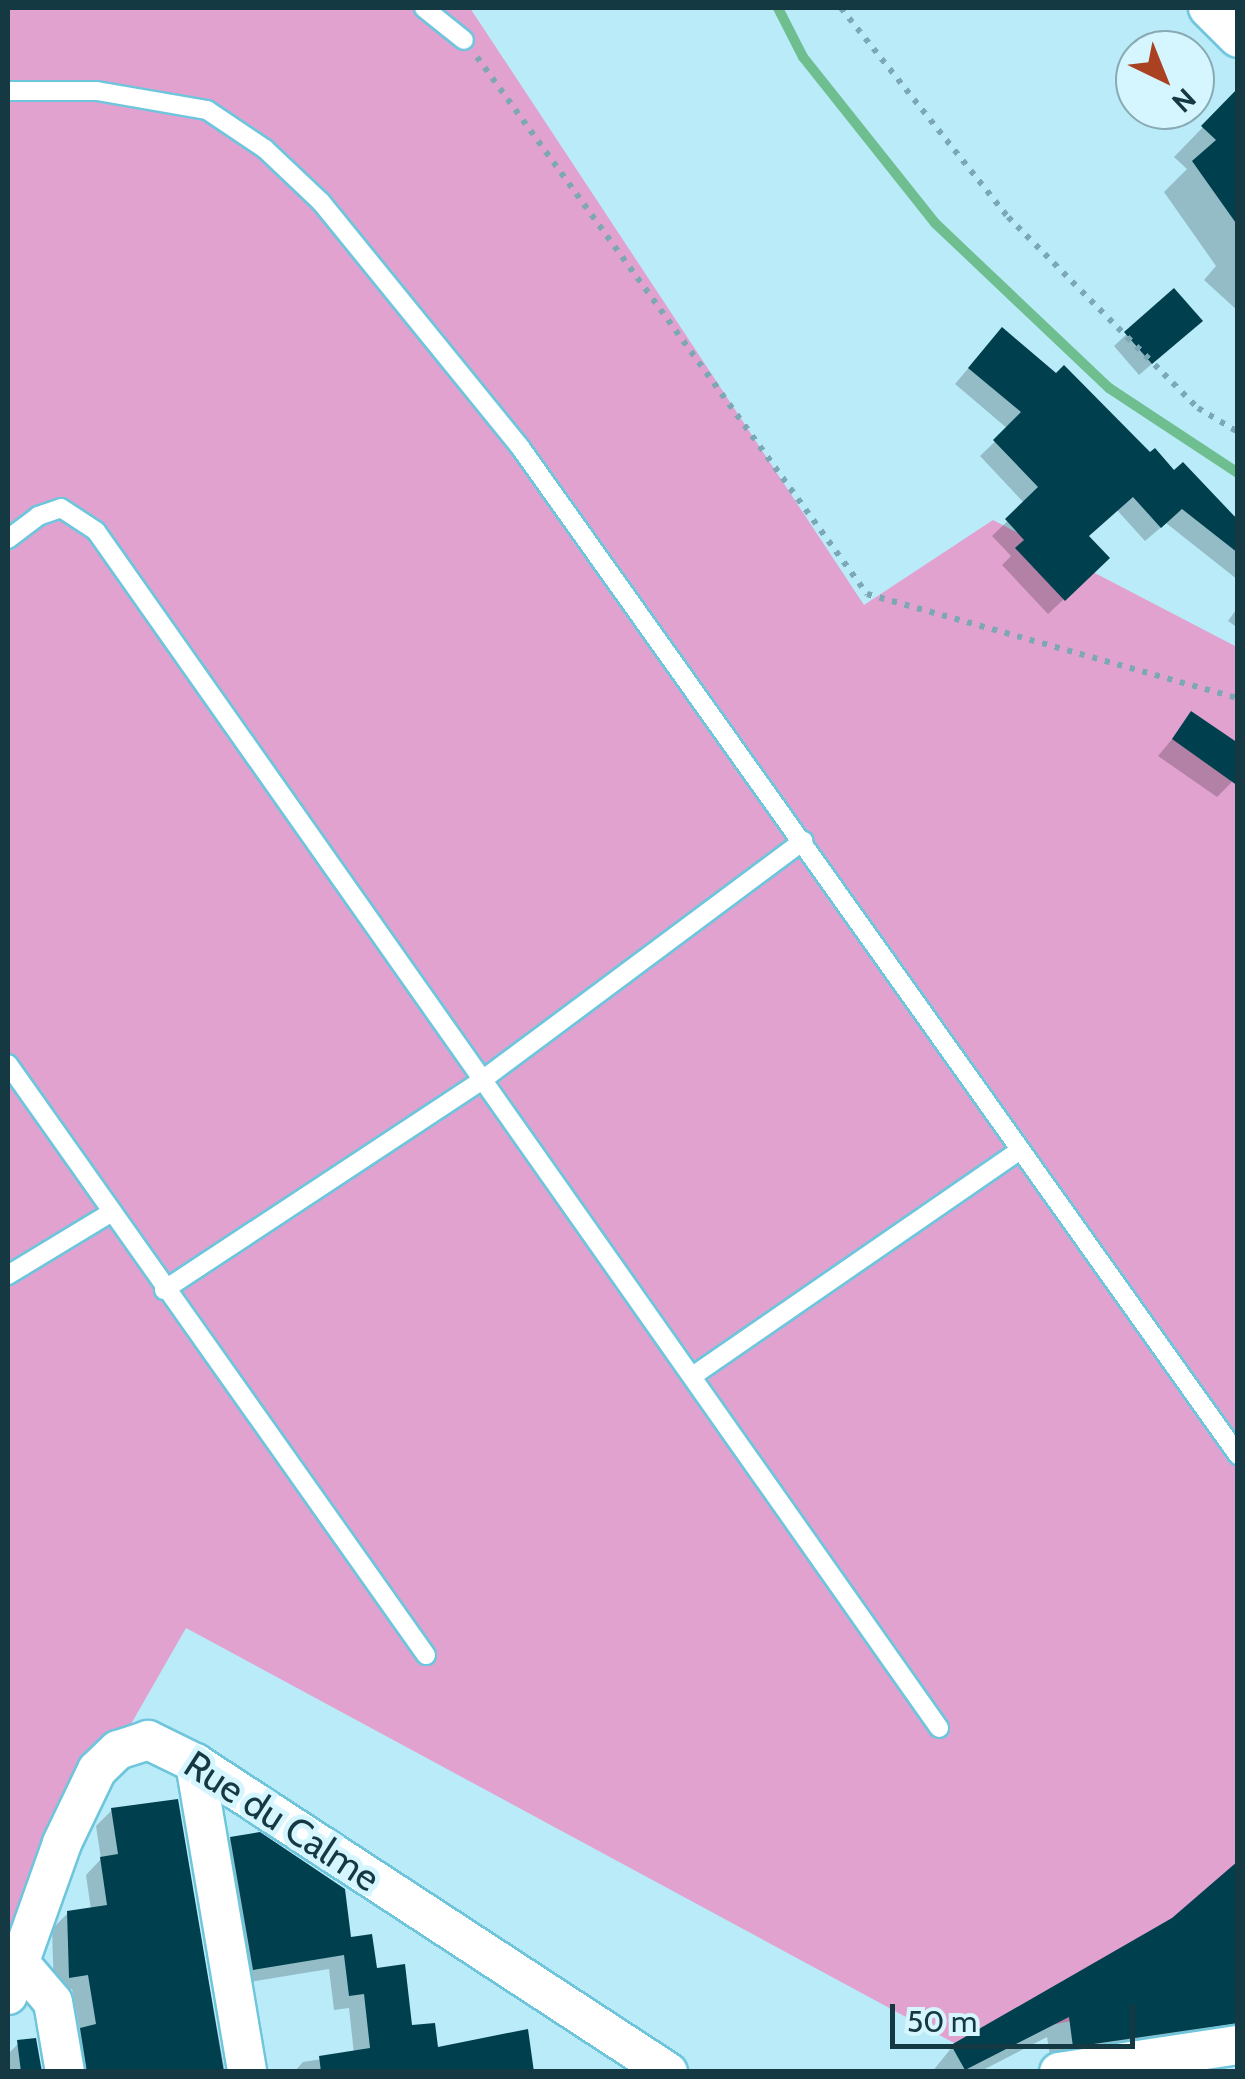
<!DOCTYPE html>
<html>
<head>
<meta charset="utf-8">
<style>
  body { margin:0 }
  #map { position:relative; width:1245px; height:2079px; overflow:hidden; background:#baebf9; font-family:Cabin,sans-serif }
  div>[style] { position:absolute }
  [style*='--x'] { left:calc(var(--x)*1px); top:calc(var(--y)*1px); width:calc(var(--w)*1px); rotate:calc(var(--a)*1deg) }
  .green>* { inset:0; background:#e2a2d0 }
  .shadow>* { inset:0; background:#0003 }
  .stream>* { height:10px; margin:-5px; padding:0 5px; transform-origin:5px; border-radius:5px; background:#6ebe90 }
  .building>* { inset:0; background:#00404e }
  .path>* { height:6px; margin-top:-3px; transform-origin:0; background:repeating-linear-gradient(90deg,#7ba8b4 0 5px,transparent 0 13px) }
  .roads { filter:drop-shadow(2px 0 #6ec5dc) drop-shadow(-2px 0 #6ec5dc) drop-shadow(0 2px #6ec5dc) drop-shadow(0 -2px #6ec5dc) }
  .lane>* { height:18px; margin:-9px; padding:0 9px; transform-origin:9px; border-radius:9px; background:#fff }
  .street>* { height:38px; margin:-19px; padding:0 19px; transform-origin:19px; border-radius:19px; background:#fff }
  span { translate:-50% -50%; white-space:nowrap; text-align:center; line-height:1.15; -webkit-text-stroke:10px #d5f5ff; paint-order:stroke }
  .street-label { font-size:38px; color:#143942 }
  .frame { position:absolute; inset:0; border:10px solid #143942; pointer-events:none }
  .north { position:absolute; left:1115px; top:30px; width:100px; height:100px; box-sizing:border-box; background:#d5f5ff; border:2px solid #88aab3; border-radius:50%; rotate:137deg; font-size:28px; font-weight:700; line-height:40px; text-align:center; color:#143942 }
  .north::after { content:''; display:block; margin:auto; width:35px; height:45px; background:#aa4222; clip-path:polygon(50% 0,100% 100%,50% 72%,0 100%) }
  .scale { position:absolute; left:890px; top:2004px; width:245px; height:45px; box-sizing:border-box; border:5px solid #143942; border-top:0; padding-left:12px; font-size:30px; line-height:35px; white-space:nowrap; color:#143942; -webkit-text-stroke:8px #d5f5ff; paint-order:stroke }
</style>
</head>
<body>
<div id="map">
  <div class="green">
    <i style="clip-path:polygon(8px 8px,470px 8px,864px 605px,993px 520px,1237px 647px,1237px 1988px,956px 2044px,186px 1628px,8px 1939px)"></i>
  </div>
  <div class="shadow">
    <i style="clip-path:polygon(1238px 91px,1238px 311px,1204px 280px,1216px 266px,1164px 192px,1187px 169px,1174px 157px)"></i>
    <i style="clip-path:polygon(1173px 291px,1188px 333px,1139px 375px,1114px 346px)"></i>
    <i style="clip-path:polygon(988px 345px,1232px 518px,1238px 512px,1238px 580px,1166px 523px,1145px 541px,1117px 510px,1087px 537px,1092px 573px,1048px 614px,1002px 565px,1011px 556px,992px 536px,1025px 504px,980px 456px,1008px 429px,955px 384px)"></i>
    <i style="clip-path:polygon(1238px 607px,1238px 628px,1228px 621px)"></i>
    <i style="clip-path:polygon(1192px 715px,1232px 782px,1217px 797px,1158px 756px)"></i>
    <i style="clip-path:polygon(176px 1802px,225px 2072px,68px 2072px,66px 2046px,80px 2032px,72px 1989px,54px 1992px,52px 1929px,68px 1913px,91px 1910px,86px 1875px,101px 1859px,96px 1826px,112px 1810px)"></i>
    <i style="clip-path:polygon(231px 1839px,349px 1940px,410px 2028px,436px 2050px,532px 2072px,294px 2072px,303px 2062px,354px 2054px,349px 2008px,334px 2010px,329px 1969px,237px 1984px,216px 1855px)"></i>
    <i style="clip-path:polygon(1238px 1865px,1238px 2045px,1052px 2068px,1047px 2037px,979px 2072px,932px 2072px,952px 2047px,1173px 1920px)"></i>
    <i style="clip-path:polygon(19px 2043px,40px 2072px,8px 2072px,8px 2054px)"></i>
  </div>
  <div class="stream">
    <i style="--x:778;--y:8;--w:55;--a:63"></i>
    <i style="--x:803;--y:57;--w:212;--a:51.5"></i>
    <i style="--x:935;--y:223;--w:240;--a:43.5"></i>
    <i style="--x:1109;--y:388;--w:154;--a:33.4"></i>
  </div>
  <div class="building">
    <i style="clip-path:polygon(1238px 88px,1238px 226px,1192px 161px,1216px 140px,1201px 126px)"></i>
    <i style="clip-path:polygon(1174px 288px,1203px 321px,1152px 364px,1124px 332px)"></i>
    <i style="clip-path:polygon(1002px 327px,1056px 373px,1064px 365px,1150px 452px,1155px 448px,1174px 470px,1183px 462px,1238px 520px,1238px 553px,1182px 509px,1161px 528px,1133px 497px,1089px 536px,1110px 558px,1065px 601px,1015px 548px,1024px 540px,1005px 519px,1038px 487px,993px 440px,1021px 412px,968px 368px)"></i>
    <i style="clip-path:polygon(1191px 711px,1238px 743px,1238px 786px,1172px 739px)"></i>
    <i style="clip-path:polygon(178px 1799px,224px 2072px,87px 2072px,80px 2028px,96px 2024px,88px 1975px,69px 1978px,67px 1911px,107px 1905px,100px 1857px,118px 1854px,111px 1808px)"></i>
    <i style="clip-path:polygon(260px 1832px,345px 1889px,351px 1937px,372px 1934px,377px 1968px,405px 1964px,412px 2025px,435px 2023px,438px 2047px,528px 2029px,534px 2072px,321px 2072px,319px 2056px,370px 2048px,364px 1994px,349px 1996px,344px 1955px,253px 1970px,230px 1837px)"></i>
    <i style="clip-path:polygon(1238px 1861px,1238px 2023px,1073px 2047px,1069px 2017px,965px 2070px,951px 2045px,1172px 1918px)"></i>
    <i style="clip-path:polygon(36px 2038px,42px 2072px,21px 2072px,17px 2040px)"></i>
  </div>
  <div class="path">
    <i style="--x:841;--y:8;--w:268;--a:51.4"></i>
    <i style="--x:1008;--y:217;--w:269;--a:45.2"></i>
    <i style="--x:1198;--y:408;--w:47;--a:31"></i>
    <i style="--x:477;--y:57;--w:664;--a:54.01"></i>
    <i style="--x:867;--y:594;--w:385;--a:15.7"></i>
  </div>
  <div class="roads">
    <div class="lane">
      <i style="--x:424;--y:8;--w:51;--a:38.7"></i>
      <i style="--x:8;--y:91;--w:89;--a:0"></i>
      <i style="--x:97;--y:91;--w:112;--a:9.8"></i>
      <i style="--x:207;--y:110;--w:70;--a:33.9"></i>
      <i style="--x:265;--y:149;--w:77;--a:43.4"></i>
      <i style="--x:321;--y:202;--w:316;--a:50.9"></i>
      <i style="--x:520;--y:447;--w:1238;--a:54.54"></i>
      <i style="--x:8;--y:539;--w:38;--a:-37"></i>
      <i style="--x:38;--y:516;--w:24;--a:-19"></i>
      <i style="--x:61;--y:508;--w:42;--a:33.3"></i>
      <i style="--x:96;--y:531;--w:1464;--a:54.84"></i>
      <i style="--x:8;--y:1064;--w:724;--a:54.73"></i>
      <i style="--x:8;--y:1275;--w:122;--a:-31.2"></i>
      <i style="--x:164;--y:1290;--w:385;--a:-33.4"></i>
      <i style="--x:485;--y:1078;--w:397;--a:-36.7"></i>
      <i style="--x:694;--y:1375;--w:395;--a:-34.6"></i>
    </div>
    <div class="street">
      <i style="--x:1208;--y:8;--w:42;--a:45"></i>
      <i style="--x:195;--y:1763;--w:313;--a:80.4"></i>
      <i style="--x:19;--y:1962;--w:52;--a:49.6"></i>
      <i style="--x:53;--y:2002;--w:71;--a:80.3"></i>
      <i style="--x:8;--y:1995;--w:161;--a:-70.4"></i>
      <i style="--x:62;--y:1843;--w:81;--a:-64.4"></i>
      <i style="--x:97;--y:1770;--w:29;--a:-44"></i>
      <i style="--x:118;--y:1750;--w:32;--a:-18"></i>
      <i style="--x:148;--y:1740;--w:52;--a:26.1"></i>
      <i style="--x:195;--y:1763;--w:565;--a:33.16"></i>
      <i style="--x:1059;--y:2072;--w:181;--a:-8.6"></i>
    </div>
  </div>
  <div class="street-label">
    <span style="left:282px;top:1821px;rotate:33deg">Rue du Calme</span>
  </div>
  <div class="frame"></div>
  <div class="north">N</div>
  <div class="scale">50 m</div>
</div>
</body>
</html>
